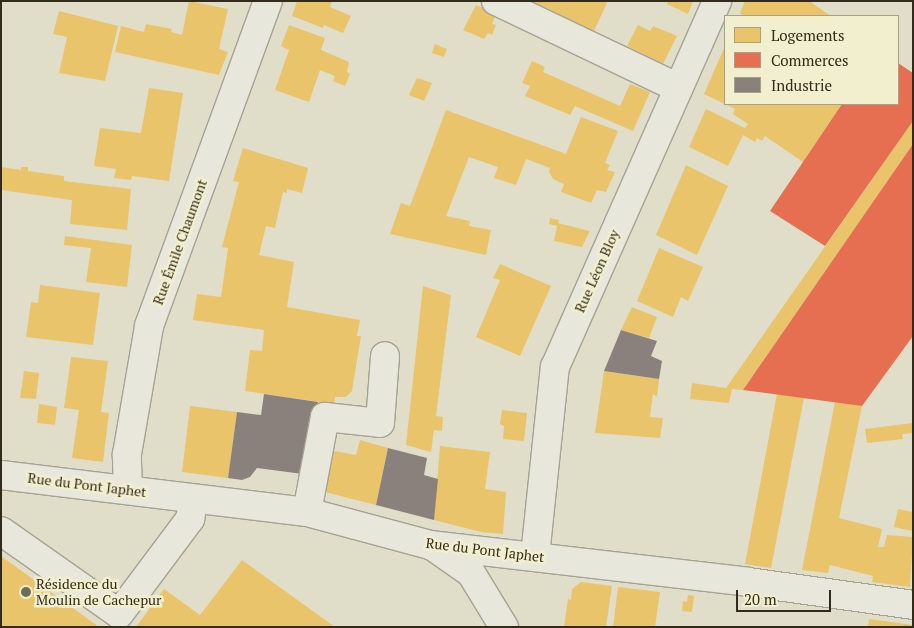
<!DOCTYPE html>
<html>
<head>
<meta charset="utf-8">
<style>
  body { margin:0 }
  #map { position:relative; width:914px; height:628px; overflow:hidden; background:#e0dec9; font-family:"PT Serif",serif }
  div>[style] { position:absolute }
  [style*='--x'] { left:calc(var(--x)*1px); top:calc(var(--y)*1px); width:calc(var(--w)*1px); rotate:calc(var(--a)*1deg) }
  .homes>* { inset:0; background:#e9c46a }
  .shops>* { inset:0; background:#e76f51 }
  .industry>* { inset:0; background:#8a817c }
  .roads { filter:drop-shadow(1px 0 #a5a293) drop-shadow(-1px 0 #a5a293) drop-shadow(0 1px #a5a293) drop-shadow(0 -1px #a5a293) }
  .minor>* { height:28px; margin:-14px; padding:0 14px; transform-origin:14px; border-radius:14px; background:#e8e7db }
  .dots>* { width:14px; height:14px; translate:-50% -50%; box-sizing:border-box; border:2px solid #f2efce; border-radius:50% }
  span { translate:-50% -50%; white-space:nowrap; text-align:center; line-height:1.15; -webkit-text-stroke:5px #f2efce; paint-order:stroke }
  .street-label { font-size:14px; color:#322b1c }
  .poi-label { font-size:14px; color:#322b1c }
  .left { translate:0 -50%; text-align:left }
  .frame { position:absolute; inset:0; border:2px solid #322b1c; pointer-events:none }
  .legend { position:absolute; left:724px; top:15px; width:175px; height:90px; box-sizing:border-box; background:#f2efce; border:1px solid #a5a187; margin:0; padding:6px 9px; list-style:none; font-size:15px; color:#322b1c }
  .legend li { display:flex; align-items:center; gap:10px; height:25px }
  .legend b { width:25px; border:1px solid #a5a187 }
  .scale { position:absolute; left:736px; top:590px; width:95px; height:22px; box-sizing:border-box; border:2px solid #322b1c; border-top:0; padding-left:6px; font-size:15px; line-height:18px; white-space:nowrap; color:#322b1c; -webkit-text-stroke:4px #f2efce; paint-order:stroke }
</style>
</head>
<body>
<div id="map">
  <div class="homes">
    <i style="clip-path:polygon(189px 1px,228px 9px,219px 49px,228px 52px,219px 75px,115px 52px,121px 26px,144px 32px,146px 24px,172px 29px,171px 32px,182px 35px)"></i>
    <i style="clip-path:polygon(297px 1px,332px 1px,330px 7px,351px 16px,343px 33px,324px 25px,323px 28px,292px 16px)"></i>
    <i style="clip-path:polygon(531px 1px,603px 1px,607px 3px,591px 37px,550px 18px,553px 11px)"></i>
    <i style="clip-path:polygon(668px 1px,693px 1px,688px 14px,667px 4px)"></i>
    <i style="clip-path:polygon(745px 1px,809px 1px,831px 16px,744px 16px,740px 13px)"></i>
    <i style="clip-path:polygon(476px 5px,496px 14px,492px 24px,496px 25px,492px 35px,488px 33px,484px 39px,463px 30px)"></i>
    <i style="clip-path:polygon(59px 11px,118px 26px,105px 81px,59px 73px,67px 37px,53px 34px)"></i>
    <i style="clip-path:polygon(289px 25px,325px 38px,321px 50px,349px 62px,347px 72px,350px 74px,345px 86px,333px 81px,335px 76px,320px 70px,309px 102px,275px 90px,289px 50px,281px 46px)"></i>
    <i style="clip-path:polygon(638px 25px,650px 31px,653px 26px,677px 36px,663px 64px,627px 46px)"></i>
    <i style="clip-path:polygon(435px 44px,447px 49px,444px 57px,432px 53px)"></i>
    <i style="clip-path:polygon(725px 46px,725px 104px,842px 104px,803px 162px,765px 136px,762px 141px,757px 138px,755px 142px,743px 135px,728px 166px,689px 147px,706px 109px,745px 128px,748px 124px,733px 114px,735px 109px,704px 94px)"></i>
    <i style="clip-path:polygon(532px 61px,545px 67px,543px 72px,620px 106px,630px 84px,650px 92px,633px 131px,575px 106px,570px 115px,525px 96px,530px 86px,522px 83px)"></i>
    <i style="clip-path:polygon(417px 78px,432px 83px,424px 101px,409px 95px)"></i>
    <i style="clip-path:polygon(149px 88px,183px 93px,169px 181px,132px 176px,131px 180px,114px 178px,116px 169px,94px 166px,100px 128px,141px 133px)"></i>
    <i style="clip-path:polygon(446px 110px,566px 154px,581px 117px,618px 131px,605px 163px,610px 165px,607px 170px,615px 172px,606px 192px,597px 190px,591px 203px,561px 192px,564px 184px,553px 179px,549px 172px,550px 168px,526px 159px,516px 185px,494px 178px,498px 167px,469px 157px,446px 216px,470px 221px,469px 226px,491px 230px,486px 255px,390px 234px,401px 203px,410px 206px)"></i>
    <i style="clip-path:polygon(913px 121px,913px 144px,743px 390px,732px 389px,729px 403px,690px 399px,692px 383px,726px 388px)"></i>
    <i style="clip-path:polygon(243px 148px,308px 168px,302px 193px,287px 189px,287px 193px,283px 192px,275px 228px,266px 226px,259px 255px,294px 262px,287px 307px,360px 320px,357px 336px,361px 336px,352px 391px,346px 397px,335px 397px,334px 404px,245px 391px,250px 350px,262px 351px,264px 330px,193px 320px,197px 294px,221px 297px,228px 248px,222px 247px,239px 182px,233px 181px)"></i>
    <i style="clip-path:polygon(686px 165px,728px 186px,697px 255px,656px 235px)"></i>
    <i style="clip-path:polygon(1px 167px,21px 170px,21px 167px,28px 167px,28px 171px,64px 176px,64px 181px,131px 189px,127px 230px,70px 224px,72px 200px,1px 190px)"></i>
    <i style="clip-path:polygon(550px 218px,559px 220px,558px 223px,590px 231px,582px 247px,554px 241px,557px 226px,549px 224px)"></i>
    <i style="clip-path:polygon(65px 236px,132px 245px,127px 287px,86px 282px,91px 248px,64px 245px)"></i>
    <i style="clip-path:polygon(659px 248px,703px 267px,688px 301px,681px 297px,673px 317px,637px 301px)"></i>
    <i style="clip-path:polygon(500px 264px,551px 286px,520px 356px,476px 337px,500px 280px,493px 278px)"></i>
    <i style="clip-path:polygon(40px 285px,100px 293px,93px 345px,26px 337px,31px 302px,38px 303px)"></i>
    <i style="clip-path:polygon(423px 286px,451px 295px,436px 416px,443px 417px,442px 431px,434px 430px,431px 452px,406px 445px)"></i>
    <i style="clip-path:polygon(632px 307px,657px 317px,649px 338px,621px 330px)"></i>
    <i style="clip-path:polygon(71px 357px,108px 361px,101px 412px,109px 413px,103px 462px,72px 458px,79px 410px,64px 408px)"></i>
    <i style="clip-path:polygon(24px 371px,39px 373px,36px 399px,20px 398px)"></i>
    <i style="clip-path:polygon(604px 371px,659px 379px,657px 397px,653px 394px,650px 417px,663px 418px,660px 438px,595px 433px)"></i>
    <i style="clip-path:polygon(777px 394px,804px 398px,771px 568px,745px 564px)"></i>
    <i style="clip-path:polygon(835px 402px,862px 406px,839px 518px,882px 529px,878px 547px,884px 547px,887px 535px,913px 537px,910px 587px,872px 582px,873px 576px,830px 565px,828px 573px,802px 570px)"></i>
    <i style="clip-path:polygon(39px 404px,57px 407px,55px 425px,37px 423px)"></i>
    <i style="clip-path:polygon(190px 406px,237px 412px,228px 478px,182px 472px)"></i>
    <i style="clip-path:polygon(502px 410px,527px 413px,524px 441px,503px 439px,504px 426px,500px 424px)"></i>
    <i style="clip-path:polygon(913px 423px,913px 433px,902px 434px,903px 439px,867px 443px,865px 429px)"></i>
    <i style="clip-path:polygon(360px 440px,388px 448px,376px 505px,321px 491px,329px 450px,356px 455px)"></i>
    <i style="clip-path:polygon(440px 446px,490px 452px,485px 489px,506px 492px,503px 534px,481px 532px,434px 520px)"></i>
    <i style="clip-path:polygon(898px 509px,913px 512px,913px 531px,894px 527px)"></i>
    <i style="clip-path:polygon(1px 556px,99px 627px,1px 627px)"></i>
    <i style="clip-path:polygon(242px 560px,335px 627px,136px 627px,164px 589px,200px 615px)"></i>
    <i style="clip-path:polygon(581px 582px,612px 586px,606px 627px,564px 627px,568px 599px,571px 600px,572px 589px)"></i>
    <i style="clip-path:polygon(618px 587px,660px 592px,655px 627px,613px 627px)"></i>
    <i style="clip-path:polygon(688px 595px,694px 596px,692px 612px,682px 611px,683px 601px,687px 602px)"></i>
    <i style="clip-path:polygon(869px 619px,913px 625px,913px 627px,868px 627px)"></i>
  </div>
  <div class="shops">
    <i style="clip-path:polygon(898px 63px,913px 73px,913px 121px,825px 246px,770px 211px,842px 104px,898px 104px)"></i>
    <i style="clip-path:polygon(913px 144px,913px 336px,862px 406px,743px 390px)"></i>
  </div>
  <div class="industry">
    <i style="clip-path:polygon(621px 330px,657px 341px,651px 356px,662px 361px,659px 379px,604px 371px)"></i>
    <i style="clip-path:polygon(264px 394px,318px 402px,303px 474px,257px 468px,250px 477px,242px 480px,228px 478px,237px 412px,261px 415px)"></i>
    <i style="clip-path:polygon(388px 448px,427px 458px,424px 475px,438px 479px,434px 520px,376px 505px)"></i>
  </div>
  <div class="roads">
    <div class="minor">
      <i style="--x:496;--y:1;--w:202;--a:25.5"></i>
      <i style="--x:1;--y:475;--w:308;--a:6.9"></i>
      <i style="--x:307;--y:512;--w:127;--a:15"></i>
      <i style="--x:430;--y:545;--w:320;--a:6.6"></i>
      <i style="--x:748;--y:582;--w:167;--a:7.9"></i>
      <i style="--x:128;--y:490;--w:36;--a:-92"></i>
      <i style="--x:127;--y:454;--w:130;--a:-80.2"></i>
      <i style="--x:149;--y:326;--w:346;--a:-69.9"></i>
      <i style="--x:307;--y:512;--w:97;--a:-79.3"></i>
      <i style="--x:325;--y:417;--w:55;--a:6.2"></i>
      <i style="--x:380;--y:423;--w:67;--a:-85.7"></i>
      <i style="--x:1;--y:531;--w:144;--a:35.1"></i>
      <i style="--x:119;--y:614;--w:119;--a:-53.2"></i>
      <i style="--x:190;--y:519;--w:20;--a:-79"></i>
      <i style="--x:434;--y:547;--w:45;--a:35.1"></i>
      <i style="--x:471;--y:573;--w:63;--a:58.6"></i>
      <i style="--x:535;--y:556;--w:190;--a:-84"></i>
      <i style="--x:555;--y:367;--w:400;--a:-66.1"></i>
    </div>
  </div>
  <div class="dots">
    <i style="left:26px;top:592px;background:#6f6a59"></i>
  </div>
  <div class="street-label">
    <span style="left:180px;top:242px;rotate:-70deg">Rue Émile Chaumont</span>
    <span style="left:597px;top:271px;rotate:-66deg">Rue Léon Bloy</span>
    <span style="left:87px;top:485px;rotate:7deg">Rue du Pont Japhet</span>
    <span style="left:485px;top:550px;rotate:7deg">Rue du Pont Japhet</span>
  </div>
  <div class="poi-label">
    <span class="left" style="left:36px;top:592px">Résidence du<br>Moulin de Cachepur</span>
  </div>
  <div class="frame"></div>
  <ul class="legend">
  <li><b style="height:14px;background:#e9c46a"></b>Logements</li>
  <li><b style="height:14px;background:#e76f51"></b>Commerces</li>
  <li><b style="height:14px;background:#8a817c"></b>Industrie</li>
  </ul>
  <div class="scale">20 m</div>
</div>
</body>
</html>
